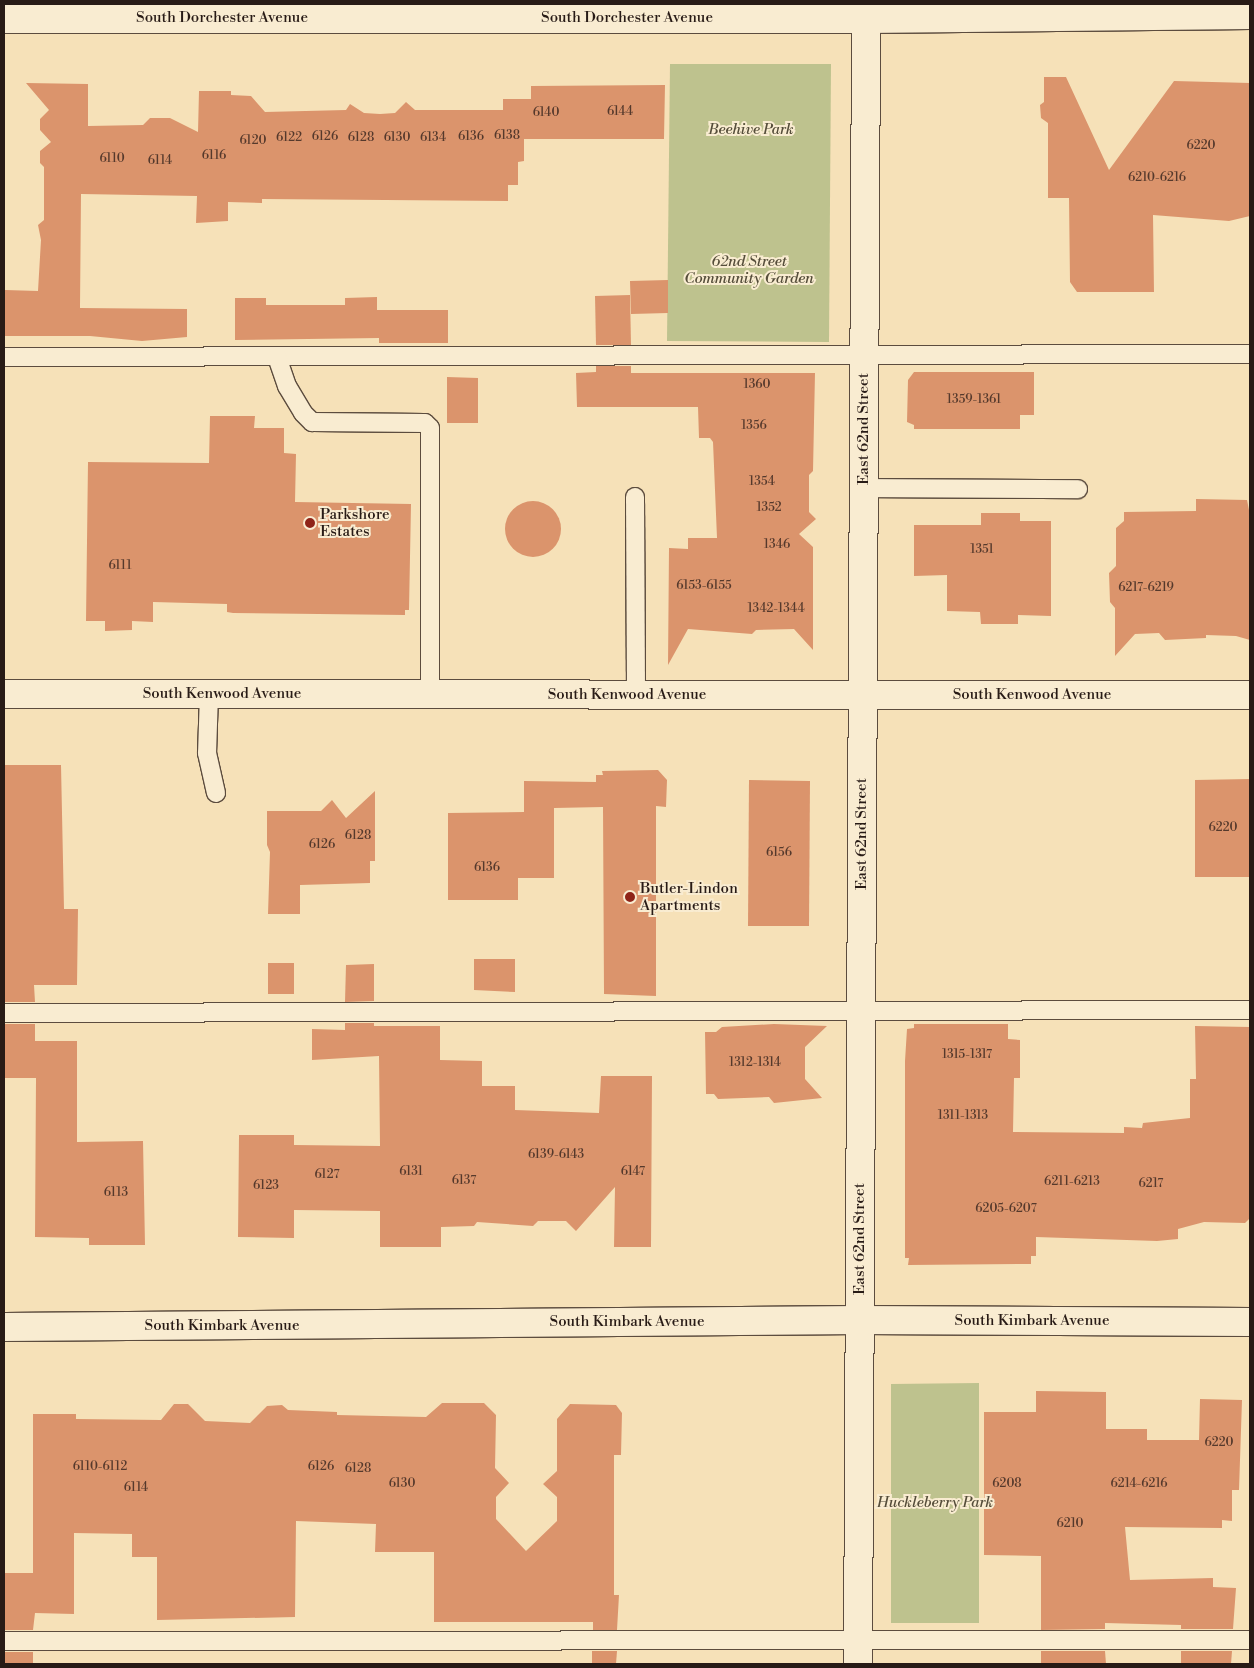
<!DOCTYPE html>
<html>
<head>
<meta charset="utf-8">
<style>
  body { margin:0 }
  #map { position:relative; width:1254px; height:1668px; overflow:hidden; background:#f6e1b8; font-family:"Libre Bodoni",serif }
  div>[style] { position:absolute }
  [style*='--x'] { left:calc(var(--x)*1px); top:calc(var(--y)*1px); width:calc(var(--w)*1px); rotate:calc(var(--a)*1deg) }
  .green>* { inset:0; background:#bec28e }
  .building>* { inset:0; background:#db946c }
  .round { border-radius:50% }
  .roads { filter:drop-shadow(1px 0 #5c4c3e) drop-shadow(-1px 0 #5c4c3e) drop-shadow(0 1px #5c4c3e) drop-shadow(0 -1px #5c4c3e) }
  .lane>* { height:18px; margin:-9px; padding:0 9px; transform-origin:9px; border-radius:9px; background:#f9ecd1 }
  .street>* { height:28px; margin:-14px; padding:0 14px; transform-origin:14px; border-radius:14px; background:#f9ecd1 }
  .dots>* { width:14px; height:14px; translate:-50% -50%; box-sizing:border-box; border:2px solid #f9ecd1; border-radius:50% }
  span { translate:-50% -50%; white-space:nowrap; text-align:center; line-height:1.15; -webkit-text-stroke:4px #f9ecd1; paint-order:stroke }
  .number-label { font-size:12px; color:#55392c }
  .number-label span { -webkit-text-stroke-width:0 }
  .street-label { font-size:15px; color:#281b16 }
  .park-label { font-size:15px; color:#554d3a; font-style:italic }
  .poi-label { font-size:15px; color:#281b16 }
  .left { translate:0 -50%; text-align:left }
  .frame { position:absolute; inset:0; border:5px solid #281b16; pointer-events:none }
</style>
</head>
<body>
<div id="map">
  <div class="green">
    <i style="clip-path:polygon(670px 64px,831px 64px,829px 342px,667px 341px)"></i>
    <i style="clip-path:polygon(979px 1383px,979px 1623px,891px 1623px,891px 1384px)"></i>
  </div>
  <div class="building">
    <i style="clip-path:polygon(1044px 77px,1066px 77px,1109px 170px,1174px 81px,1250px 83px,1250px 216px,1229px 221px,1153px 215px,1154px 292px,1077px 292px,1070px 282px,1069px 198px,1048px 198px,1048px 123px,1041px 118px,1040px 105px,1044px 102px)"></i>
    <i style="clip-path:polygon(26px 83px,88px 84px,88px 126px,143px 125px,150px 118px,170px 118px,198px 132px,199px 91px,231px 91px,231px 95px,251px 96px,265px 112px,346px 110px,350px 104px,364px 113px,380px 114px,395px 113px,406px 102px,415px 110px,503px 110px,503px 99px,531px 99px,531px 86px,665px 85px,664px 139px,524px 139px,524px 161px,518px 162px,518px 185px,508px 185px,508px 201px,262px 199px,262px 203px,228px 202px,228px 221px,196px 223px,197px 196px,81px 194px,80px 308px,187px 309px,187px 337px,142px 341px,90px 336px,4px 336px,5px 290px,38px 291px,41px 240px,38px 225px,44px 220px,44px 167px,40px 163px,40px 151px,51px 142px,40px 130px,40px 119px,49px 110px)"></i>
    <i style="clip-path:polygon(668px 280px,668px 313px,631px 314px,630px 281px)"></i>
    <i style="clip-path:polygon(630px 295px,631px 345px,596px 345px,595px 296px)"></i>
    <i style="clip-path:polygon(377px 297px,377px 310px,448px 310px,448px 343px,379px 343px,379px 338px,235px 340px,235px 298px,266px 298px,266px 305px,345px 305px,345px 298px)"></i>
    <i style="clip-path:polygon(596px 366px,631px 366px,631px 373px,815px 373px,813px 471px,809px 475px,809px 512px,816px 519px,799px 534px,813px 547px,813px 650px,794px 629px,756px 630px,752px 634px,688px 629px,668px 665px,669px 548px,688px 549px,688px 538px,717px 538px,713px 442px,710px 438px,699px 438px,698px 407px,577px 407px,576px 373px,596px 372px)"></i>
    <i style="clip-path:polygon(914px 372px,1034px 372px,1034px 415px,1020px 415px,1020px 429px,914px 429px,914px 425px,907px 422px,908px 380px)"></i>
    <i style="clip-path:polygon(447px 377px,478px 378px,478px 423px,447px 423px)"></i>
    <i style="clip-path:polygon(210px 416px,255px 416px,254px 428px,284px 428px,284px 453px,296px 454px,295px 502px,411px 504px,409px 610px,405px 610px,405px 615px,233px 613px,227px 612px,227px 604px,153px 602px,153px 622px,132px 621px,132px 630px,105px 631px,105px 621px,86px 621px,88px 462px,209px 463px)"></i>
    <i style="clip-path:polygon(1196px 499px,1247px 500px,1250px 515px,1250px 640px,1236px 636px,1206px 635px,1206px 638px,1165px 640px,1159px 633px,1135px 634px,1115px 656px,1115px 608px,1110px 602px,1109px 573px,1116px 566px,1116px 528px,1124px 521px,1124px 512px,1196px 511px)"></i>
    <i class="round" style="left:505px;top:501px;width:56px;height:56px"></i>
    <i style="clip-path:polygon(981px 513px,1020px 513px,1020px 521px,1051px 521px,1051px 616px,1018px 615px,1018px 624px,981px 624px,980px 612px,947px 611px,947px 575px,914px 576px,914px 525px,981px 525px)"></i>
    <i style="clip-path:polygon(4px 765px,61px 765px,64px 909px,78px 909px,77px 985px,34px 985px,35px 1002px,4px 1002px)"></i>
    <i style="clip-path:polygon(658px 770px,667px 780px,666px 807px,656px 806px,656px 996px,604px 994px,603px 807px,554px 808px,554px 878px,518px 878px,518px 900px,448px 900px,448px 813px,524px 812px,524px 781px,596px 782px,596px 775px,603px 775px,602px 771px)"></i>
    <i style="clip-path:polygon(1250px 779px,1250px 877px,1195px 877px,1195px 780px)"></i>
    <i style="clip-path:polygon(749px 780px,810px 781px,809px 926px,748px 926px)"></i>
    <i style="clip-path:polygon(375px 791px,375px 861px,370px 861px,370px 883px,300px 885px,300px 914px,268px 914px,270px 852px,267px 845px,267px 811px,321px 811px,332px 800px,346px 818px)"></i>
    <i style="clip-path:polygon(474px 959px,515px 959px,515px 992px,474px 990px)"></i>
    <i style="clip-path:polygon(268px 963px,294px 963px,294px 994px,268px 994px)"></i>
    <i style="clip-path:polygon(374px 964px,374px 1001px,345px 1002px,346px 965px)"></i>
    <i style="clip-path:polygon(345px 1023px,374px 1023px,374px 1026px,440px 1026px,440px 1060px,482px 1061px,482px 1086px,515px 1086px,515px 1110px,599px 1113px,601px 1076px,652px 1076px,651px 1247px,614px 1247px,615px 1187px,576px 1231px,566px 1221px,538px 1221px,533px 1226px,477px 1222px,474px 1226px,441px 1227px,441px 1247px,380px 1247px,380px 1211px,294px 1210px,294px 1238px,238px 1237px,239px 1135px,294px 1135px,294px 1145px,380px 1146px,379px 1056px,312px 1060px,312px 1029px,345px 1030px)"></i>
    <i style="clip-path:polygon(4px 1024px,35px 1024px,35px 1041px,77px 1041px,77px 1142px,143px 1141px,145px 1245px,89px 1245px,89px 1238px,35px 1237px,36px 1078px,4px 1078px)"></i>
    <i style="clip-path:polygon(774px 1024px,827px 1026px,805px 1047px,805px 1079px,822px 1098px,774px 1103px,769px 1097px,718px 1099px,714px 1094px,706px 1094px,705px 1032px,716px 1032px,722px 1027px)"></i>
    <i style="clip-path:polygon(914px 1024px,1008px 1024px,1008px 1039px,1020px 1040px,1020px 1078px,1014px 1078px,1013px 1132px,1124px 1133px,1124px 1127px,1142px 1128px,1143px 1123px,1190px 1118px,1190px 1079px,1196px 1079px,1195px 1026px,1250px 1027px,1250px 1218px,1245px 1223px,1204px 1222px,1178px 1229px,1178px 1239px,1157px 1241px,1036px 1237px,1036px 1256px,1031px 1256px,1031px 1264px,908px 1265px,909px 1258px,905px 1258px,905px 1061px,907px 1029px,914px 1028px)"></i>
    <i style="clip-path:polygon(1036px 1391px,1106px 1392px,1106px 1429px,1147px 1429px,1147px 1440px,1199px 1440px,1200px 1399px,1242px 1400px,1239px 1490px,1232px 1490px,1232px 1521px,1222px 1520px,1222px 1528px,1125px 1527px,1130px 1580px,1213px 1578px,1213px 1587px,1236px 1588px,1233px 1629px,1181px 1629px,1181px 1625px,1105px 1623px,1105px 1629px,1041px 1630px,1041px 1556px,984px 1555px,984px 1412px,1036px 1412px)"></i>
    <i style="clip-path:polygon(442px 1403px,484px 1403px,496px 1415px,495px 1468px,509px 1483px,496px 1497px,496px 1519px,526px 1551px,557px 1521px,557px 1497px,543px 1484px,557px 1471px,557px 1419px,570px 1404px,616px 1405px,622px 1413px,621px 1455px,614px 1455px,614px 1595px,619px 1595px,617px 1630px,593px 1630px,593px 1622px,434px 1622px,434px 1552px,375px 1552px,376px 1524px,296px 1521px,295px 1617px,157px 1620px,157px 1557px,132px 1557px,132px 1534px,74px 1533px,74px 1614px,35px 1613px,33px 1630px,4px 1630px,4px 1573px,33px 1573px,33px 1414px,76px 1414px,76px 1419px,161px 1420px,174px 1404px,188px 1404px,205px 1421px,250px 1423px,267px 1406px,282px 1405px,288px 1410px,337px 1412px,337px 1415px,426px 1417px)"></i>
    <i style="clip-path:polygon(592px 1651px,617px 1651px,616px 1664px,592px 1664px)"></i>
    <i style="clip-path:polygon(1041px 1651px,1105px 1651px,1106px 1664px,1041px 1664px)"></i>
    <i style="clip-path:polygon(1181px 1651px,1232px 1651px,1231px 1664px,1181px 1664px)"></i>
    <i style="clip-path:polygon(4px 1652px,33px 1652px,33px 1664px,4px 1664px)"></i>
  </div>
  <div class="roads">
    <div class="lane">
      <i style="--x:4;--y:357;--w:1246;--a:-0.14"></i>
      <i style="--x:277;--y:357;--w:31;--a:71"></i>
      <i style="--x:287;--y:386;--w:31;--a:59"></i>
      <i style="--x:303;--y:413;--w:13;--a:45"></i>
      <i style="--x:312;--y:422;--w:113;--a:0.5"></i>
      <i style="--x:425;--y:423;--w:7;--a:45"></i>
      <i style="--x:430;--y:428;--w:267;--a:90"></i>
      <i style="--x:863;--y:488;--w:215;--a:0.3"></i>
      <i style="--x:635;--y:497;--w:198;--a:89.7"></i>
      <i style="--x:209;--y:694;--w:59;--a:91.9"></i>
      <i style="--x:207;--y:753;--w:41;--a:77.3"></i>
      <i style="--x:4;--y:1013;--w:1246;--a:-0.14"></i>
      <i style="--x:4;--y:1641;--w:1246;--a:-0.05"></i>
    </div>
    <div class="street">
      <i style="--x:4;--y:19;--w:862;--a:0"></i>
      <i style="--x:866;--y:19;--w:384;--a:-0.6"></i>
      <i style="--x:4;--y:694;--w:1246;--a:0.05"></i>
      <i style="--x:4;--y:1327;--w:856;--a:-0.47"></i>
      <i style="--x:860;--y:1320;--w:390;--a:0.3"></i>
      <i style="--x:858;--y:1664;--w:1660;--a:-89.72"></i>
    </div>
  </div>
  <div class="dots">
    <i style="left:310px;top:523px;background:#8f2418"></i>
    <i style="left:630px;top:897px;background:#8f2418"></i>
  </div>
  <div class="number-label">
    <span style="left:620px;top:112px">6144</span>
    <span style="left:546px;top:113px">6140</span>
    <span style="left:507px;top:136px">6138</span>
    <span style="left:325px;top:137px">6126</span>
    <span style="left:471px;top:137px">6136</span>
    <span style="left:289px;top:138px">6122</span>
    <span style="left:361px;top:138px">6128</span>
    <span style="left:397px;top:138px">6130</span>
    <span style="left:433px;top:138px">6134</span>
    <span style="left:253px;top:141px">6120</span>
    <span style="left:1201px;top:146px">6220</span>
    <span style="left:214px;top:156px">6116</span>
    <span style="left:112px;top:159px">6110</span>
    <span style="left:160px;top:161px">6114</span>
    <span style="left:1157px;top:178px">6210-6216</span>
    <span style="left:757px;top:385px">1360</span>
    <span style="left:974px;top:400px">1359-1361</span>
    <span style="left:754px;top:426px">1356</span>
    <span style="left:762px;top:482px">1354</span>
    <span style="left:769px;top:508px">1352</span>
    <span style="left:777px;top:545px">1346</span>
    <span style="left:982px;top:550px">1351</span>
    <span style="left:120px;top:566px">6111</span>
    <span style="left:704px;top:586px">6153-6155</span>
    <span style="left:1146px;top:588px">6217-6219</span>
    <span style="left:776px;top:609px">1342-1344</span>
    <span style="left:1223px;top:828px">6220</span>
    <span style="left:358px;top:836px">6128</span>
    <span style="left:322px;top:845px">6126</span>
    <span style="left:779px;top:853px">6156</span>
    <span style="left:487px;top:868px">6136</span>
    <span style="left:967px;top:1055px">1315-1317</span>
    <span style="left:755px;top:1063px">1312-1314</span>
    <span style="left:963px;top:1116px">1311-1313</span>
    <span style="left:556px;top:1155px">6139-6143</span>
    <span style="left:411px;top:1172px">6131</span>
    <span style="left:633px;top:1172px">6147</span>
    <span style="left:327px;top:1175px">6127</span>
    <span style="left:464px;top:1181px">6137</span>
    <span style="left:1072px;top:1182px">6211-6213</span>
    <span style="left:1151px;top:1184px">6217</span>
    <span style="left:266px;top:1186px">6123</span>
    <span style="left:116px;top:1193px">6113</span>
    <span style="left:1006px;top:1209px">6205-6207</span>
    <span style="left:1219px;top:1443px">6220</span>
    <span style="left:100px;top:1467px">6110-6112</span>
    <span style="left:321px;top:1467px">6126</span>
    <span style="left:358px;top:1469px">6128</span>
    <span style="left:402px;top:1484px">6130</span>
    <span style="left:1007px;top:1484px">6208</span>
    <span style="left:1139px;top:1484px">6214-6216</span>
    <span style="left:136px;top:1488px">6114</span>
    <span style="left:1070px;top:1524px">6210</span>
  </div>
  <div class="street-label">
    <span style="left:222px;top:18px">South Dorchester Avenue</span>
    <span style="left:627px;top:18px">South Dorchester Avenue</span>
    <span style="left:864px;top:429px;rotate:-90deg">East 62nd Street</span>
    <span style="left:222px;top:694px">South Kenwood Avenue</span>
    <span style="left:627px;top:695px">South Kenwood Avenue</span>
    <span style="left:1032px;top:695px">South Kenwood Avenue</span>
    <span style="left:862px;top:834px;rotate:-90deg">East 62nd Street</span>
    <span style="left:860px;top:1239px;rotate:-90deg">East 62nd Street</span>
    <span style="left:1032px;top:1321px">South Kimbark Avenue</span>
    <span style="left:627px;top:1322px">South Kimbark Avenue</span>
    <span style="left:222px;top:1326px">South Kimbark Avenue</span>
  </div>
  <div class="park-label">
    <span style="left:751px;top:130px">Beehive Park</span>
    <span style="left:749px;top:270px">62nd Street<br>Community Garden</span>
    <span style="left:935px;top:1503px">Huckleberry Park</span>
  </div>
  <div class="poi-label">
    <span class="left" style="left:320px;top:523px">Parkshore<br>Estates</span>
    <span class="left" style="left:640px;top:897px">Butler-Lindon<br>Apartments</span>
  </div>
  <div class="frame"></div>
</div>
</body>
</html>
